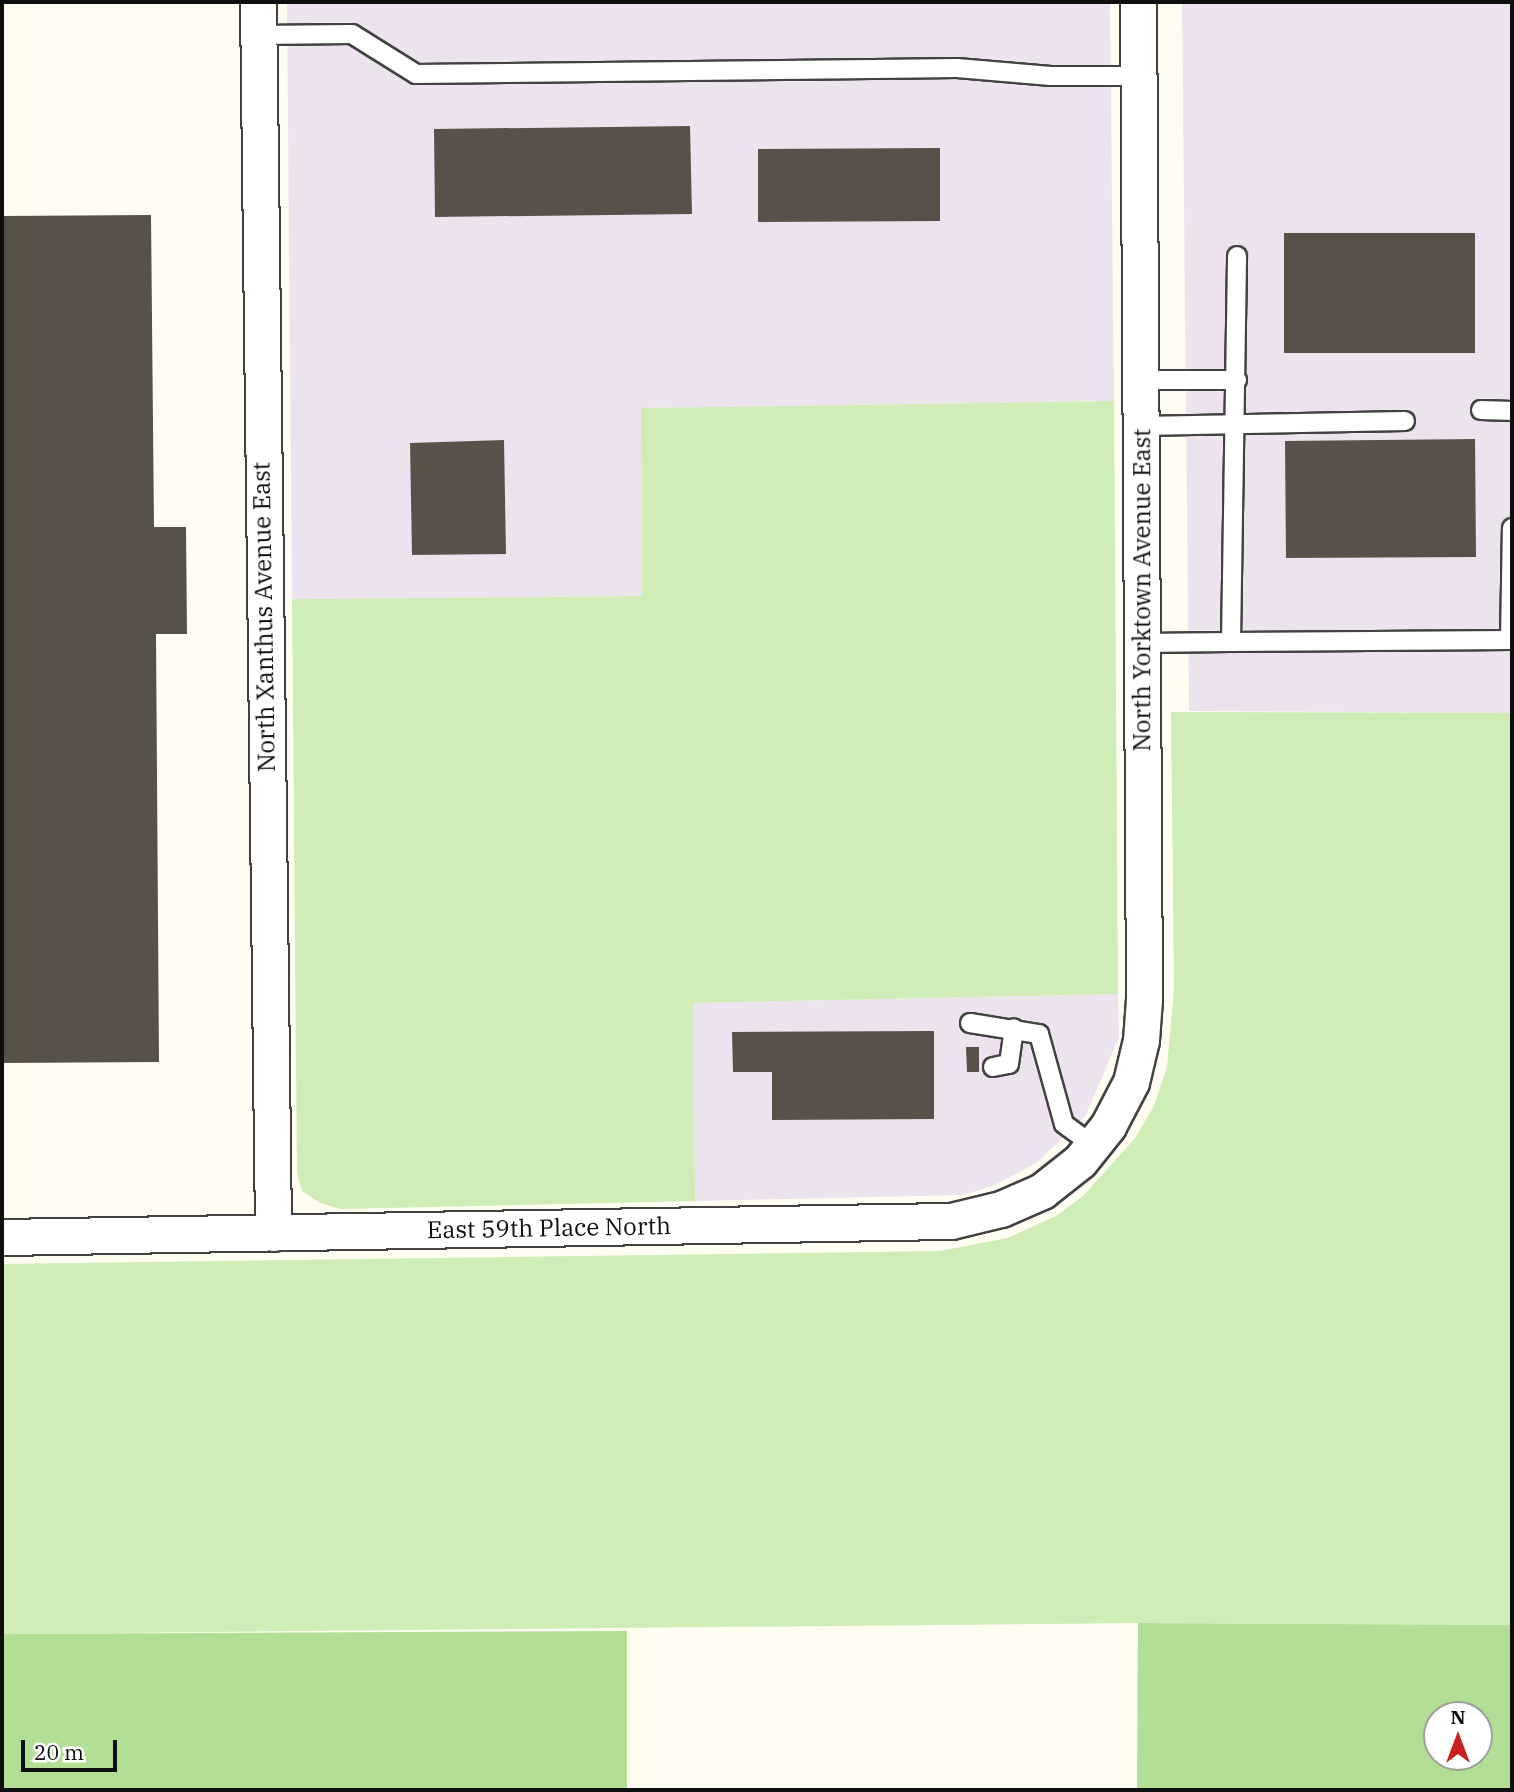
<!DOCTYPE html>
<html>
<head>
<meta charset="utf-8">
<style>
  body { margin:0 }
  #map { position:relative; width:1514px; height:1792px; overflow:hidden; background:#fffdf1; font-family:"IBM Plex Serif",serif }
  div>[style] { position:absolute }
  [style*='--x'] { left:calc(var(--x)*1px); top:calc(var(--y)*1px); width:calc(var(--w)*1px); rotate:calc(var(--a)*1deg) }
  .industrial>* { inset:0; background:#ede3ee }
  .green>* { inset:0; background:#d0ecb7 }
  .forest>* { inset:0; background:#b2de96 }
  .building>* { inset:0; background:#58514a }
  .roads { filter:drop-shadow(2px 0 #424242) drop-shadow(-2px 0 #424242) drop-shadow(0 2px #424242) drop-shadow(0 -2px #424242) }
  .service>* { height:18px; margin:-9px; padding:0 9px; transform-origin:9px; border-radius:9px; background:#fff }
  .minor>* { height:35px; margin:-17.5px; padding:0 17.5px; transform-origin:17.5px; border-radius:17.5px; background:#fff }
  span { translate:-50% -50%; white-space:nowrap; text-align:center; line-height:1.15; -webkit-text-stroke:7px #fff; paint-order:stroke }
  .street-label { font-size:24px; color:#0f0f0f }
  .frame { position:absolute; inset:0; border:4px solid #0f0f0f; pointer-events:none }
  .north { position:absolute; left:1423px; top:1701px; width:70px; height:70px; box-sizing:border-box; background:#fff; border:2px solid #9f9f9f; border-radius:50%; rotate:0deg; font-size:19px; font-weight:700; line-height:28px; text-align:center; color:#0f0f0f }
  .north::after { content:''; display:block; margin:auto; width:24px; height:32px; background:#c8201e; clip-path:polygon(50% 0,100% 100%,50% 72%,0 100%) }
  .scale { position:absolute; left:21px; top:1740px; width:96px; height:32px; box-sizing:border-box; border:4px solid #0f0f0f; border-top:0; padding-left:9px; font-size:21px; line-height:24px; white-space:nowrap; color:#0f0f0f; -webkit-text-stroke:5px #fff; paint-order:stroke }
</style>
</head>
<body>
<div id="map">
  <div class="industrial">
    <i style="clip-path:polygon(287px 2px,1110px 2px,1114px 401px,641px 408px,642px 596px,292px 599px)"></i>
    <i style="clip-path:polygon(1182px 2px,1512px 2px,1512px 713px,1189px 711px)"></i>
    <i style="clip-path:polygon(1118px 994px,1119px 1037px,1086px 1115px,1038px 1162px,995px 1185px,964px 1195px,695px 1201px,693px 1003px)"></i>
  </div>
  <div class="green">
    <i style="clip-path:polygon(1114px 401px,1118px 994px,693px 1003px,695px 1201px,341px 1209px,320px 1203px,302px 1191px,297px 1173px,292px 599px,642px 596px,641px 408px)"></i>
    <i style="clip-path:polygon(1171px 712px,1512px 713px,1512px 1625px,1138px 1623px,2px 1634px,2px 1264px,940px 1251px,1008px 1238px,1056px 1216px,1084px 1195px,1135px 1138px,1154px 1106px,1167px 1067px,1174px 988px)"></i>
  </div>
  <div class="forest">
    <i style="clip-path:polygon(evenodd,1138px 1623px,1512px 1625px,1512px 1790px,1137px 1790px,1138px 1623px,1437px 1715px,1479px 1715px,1479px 1757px,1437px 1757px,1437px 1715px)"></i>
    <i style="clip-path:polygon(627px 1631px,627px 1790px,2px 1790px,2px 1634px)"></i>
  </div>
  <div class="building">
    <i style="clip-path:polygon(1231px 2px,1255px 2px,1255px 4px,1231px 4px)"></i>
    <i style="clip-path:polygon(690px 126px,692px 214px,435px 217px,434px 129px)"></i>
    <i style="clip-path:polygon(940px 148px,940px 221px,758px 222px,758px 149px)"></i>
    <i style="clip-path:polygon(151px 215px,154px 527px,186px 527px,187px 634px,156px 634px,159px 1062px,2px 1063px,2px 216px)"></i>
    <i style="clip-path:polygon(1284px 233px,1475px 233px,1475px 353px,1284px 353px)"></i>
    <i style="clip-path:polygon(1475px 439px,1476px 557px,1286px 558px,1285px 441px)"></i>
    <i style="clip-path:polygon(504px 440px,506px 554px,412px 555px,410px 443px)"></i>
    <i style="clip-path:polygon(934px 1031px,934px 1119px,772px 1120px,772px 1072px,733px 1072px,732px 1032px)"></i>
    <i style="clip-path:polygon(966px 1047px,979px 1047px,979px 1072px,967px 1072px)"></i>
  </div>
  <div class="roads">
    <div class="service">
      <i style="--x:258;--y:35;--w:94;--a:-0.6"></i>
      <i style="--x:352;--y:34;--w:75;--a:32"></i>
      <i style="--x:416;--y:74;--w:541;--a:-0.64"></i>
      <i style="--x:957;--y:68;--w:94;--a:4.9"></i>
      <i style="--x:1051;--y:76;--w:87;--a:0"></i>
      <i style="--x:1141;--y:380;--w:96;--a:0"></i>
      <i style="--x:1481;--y:410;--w:31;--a:2"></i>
      <i style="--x:1141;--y:426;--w:264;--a:-1.1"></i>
      <i style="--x:1231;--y:642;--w:279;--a:-0.4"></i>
      <i style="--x:1510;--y:640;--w:112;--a:-89"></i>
      <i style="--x:1142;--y:643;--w:89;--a:-0.6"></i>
      <i style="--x:1231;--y:642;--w:386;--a:-89.1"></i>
      <i style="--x:970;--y:1023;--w:70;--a:9.1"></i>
      <i style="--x:1039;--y:1034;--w:93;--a:74.5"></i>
      <i style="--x:1064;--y:1124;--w:36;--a:36"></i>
      <i style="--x:993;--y:1067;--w:16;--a:-11"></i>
      <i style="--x:1009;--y:1064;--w:36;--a:-82"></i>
    </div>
    <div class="minor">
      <i style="--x:258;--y:2;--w:1231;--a:89.3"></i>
      <i style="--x:2;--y:1237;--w:949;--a:-0.97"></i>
      <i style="--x:951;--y:1221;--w:51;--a:-13.5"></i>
      <i style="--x:1001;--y:1209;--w:45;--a:-23.7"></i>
      <i style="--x:1042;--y:1191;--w:48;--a:-38.3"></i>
      <i style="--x:1080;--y:1161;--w:45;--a:-51.3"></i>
      <i style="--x:1108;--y:1126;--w:50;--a:-62.4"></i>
      <i style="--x:1131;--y:1082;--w:43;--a:-76.6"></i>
      <i style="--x:1141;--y:1040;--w:41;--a:-85.8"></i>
      <i style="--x:1144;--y:999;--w:997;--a:-90.34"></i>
    </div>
  </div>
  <div class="street-label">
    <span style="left:1142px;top:590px;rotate:-90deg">North Yorktown Avenue East</span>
    <span style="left:264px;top:617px;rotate:-91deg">North Xanthus Avenue East</span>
    <span style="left:549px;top:1228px;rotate:-1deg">East 59th Place North</span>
  </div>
  <div class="frame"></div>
  <div class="north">N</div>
  <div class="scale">20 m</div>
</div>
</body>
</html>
